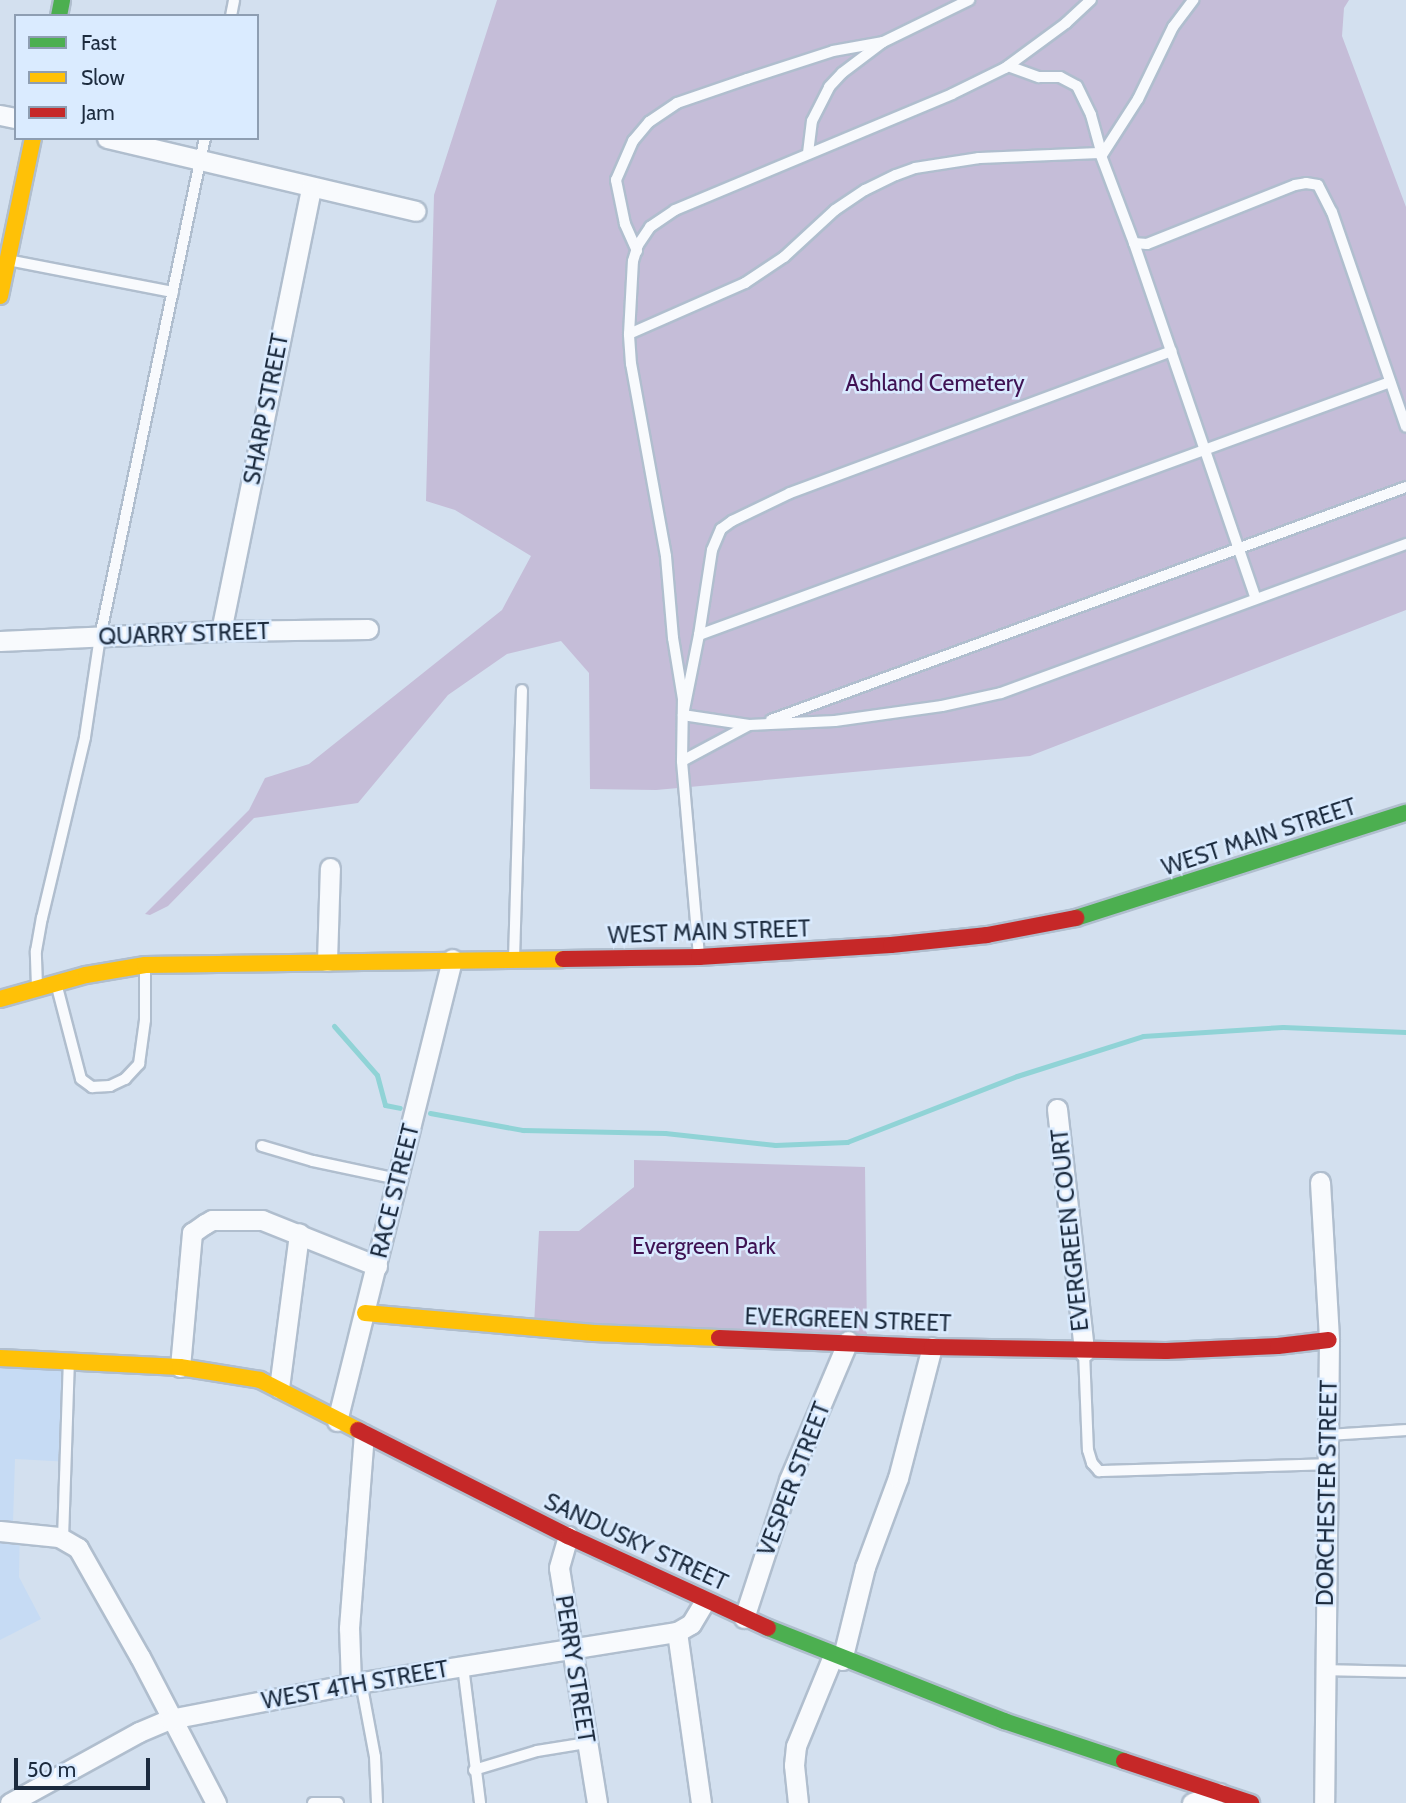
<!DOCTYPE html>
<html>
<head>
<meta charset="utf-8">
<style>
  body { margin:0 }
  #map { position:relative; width:1406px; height:1803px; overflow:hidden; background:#d3e0ef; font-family:Cabin,sans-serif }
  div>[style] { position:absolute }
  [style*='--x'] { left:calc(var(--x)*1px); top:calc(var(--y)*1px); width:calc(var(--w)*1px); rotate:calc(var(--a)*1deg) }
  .built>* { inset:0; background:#c6dbf4 }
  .green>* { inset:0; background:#c5bdd8 }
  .stream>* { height:5px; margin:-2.5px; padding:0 2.5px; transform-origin:2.5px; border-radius:2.5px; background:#90d3d6 }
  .roads { filter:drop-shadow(2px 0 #b0bece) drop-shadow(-2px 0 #b0bece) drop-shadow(0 2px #b0bece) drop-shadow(0 -2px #b0bece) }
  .lane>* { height:10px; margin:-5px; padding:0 5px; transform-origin:5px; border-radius:5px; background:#f8fafd }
  .street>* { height:19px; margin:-9.5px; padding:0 9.5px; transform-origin:9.5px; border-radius:9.5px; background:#f8fafd }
  .fast>* { height:16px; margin:-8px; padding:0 8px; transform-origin:8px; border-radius:8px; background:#4caf50 }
  .slow>* { height:16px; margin:-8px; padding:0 8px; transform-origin:8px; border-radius:8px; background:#ffc107 }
  .jam>* { height:16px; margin:-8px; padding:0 8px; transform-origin:8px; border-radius:8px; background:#c62828 }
  span { translate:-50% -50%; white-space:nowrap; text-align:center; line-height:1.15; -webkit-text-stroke:5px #daebff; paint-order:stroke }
  .park-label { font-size:23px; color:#3f1253 }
  .street-label { font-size:23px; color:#1c2b3e }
  .legend { position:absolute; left:14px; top:14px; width:245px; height:126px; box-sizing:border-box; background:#daebff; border:2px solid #8e9eb2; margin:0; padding:9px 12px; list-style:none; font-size:21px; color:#1c2b3e }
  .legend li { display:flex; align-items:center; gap:14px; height:35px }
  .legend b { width:35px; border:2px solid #8e9eb2 }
  .scale { position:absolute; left:14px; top:1758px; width:136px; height:32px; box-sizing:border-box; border:4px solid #1c2b3e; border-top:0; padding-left:9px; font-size:21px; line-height:24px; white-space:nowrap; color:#1c2b3e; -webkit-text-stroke:5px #daebff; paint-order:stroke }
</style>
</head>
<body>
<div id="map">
  <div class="built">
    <i style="clip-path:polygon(0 1353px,73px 1357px,71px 1462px,15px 1459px,13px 1523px,20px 1524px,19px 1577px,41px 1619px,0 1640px)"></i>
  </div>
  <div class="green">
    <i style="clip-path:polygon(497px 0,1349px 0,1344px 8px,1342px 36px,1406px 207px,1406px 610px,1030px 756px,656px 790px,590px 789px,589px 673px,561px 641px,507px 654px,448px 695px,358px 803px,254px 818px,168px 906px,150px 915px,145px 914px,249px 810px,265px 778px,309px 764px,502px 610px,531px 556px,455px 510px,426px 501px,434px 195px)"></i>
    <i style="clip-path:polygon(634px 1160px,865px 1167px,867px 1335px,534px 1325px,539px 1231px,579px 1231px,634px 1187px)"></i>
  </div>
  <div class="stream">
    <i style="--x:334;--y:1026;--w:65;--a:48.7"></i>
    <i style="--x:377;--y:1075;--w:31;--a:75"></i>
    <i style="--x:385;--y:1105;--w:15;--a:11"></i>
    <i style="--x:430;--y:1113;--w:95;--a:10.4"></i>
    <i style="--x:523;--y:1130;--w:142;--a:1.2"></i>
    <i style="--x:665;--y:1133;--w:111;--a:6.2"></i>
    <i style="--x:775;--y:1145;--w:72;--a:-2.4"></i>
    <i style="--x:847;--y:1142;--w:182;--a:-21.2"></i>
    <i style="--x:1017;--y:1076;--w:132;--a:-17.6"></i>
    <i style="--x:1143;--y:1036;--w:140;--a:-3.7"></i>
    <i style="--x:1283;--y:1027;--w:123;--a:2.3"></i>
  </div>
  <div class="roads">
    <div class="lane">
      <i style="--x:231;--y:16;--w:16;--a:-79"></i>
      <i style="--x:1008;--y:66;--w:33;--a:20"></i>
      <i style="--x:1039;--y:77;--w:21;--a:0"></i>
      <i style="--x:1060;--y:77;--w:19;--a:28"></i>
      <i style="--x:1077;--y:86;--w:32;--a:64"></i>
      <i style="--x:1091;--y:115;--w:41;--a:74.6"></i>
      <i style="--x:808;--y:153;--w:32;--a:-83"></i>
      <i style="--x:812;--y:121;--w:38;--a:-63"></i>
      <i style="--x:829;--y:87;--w:19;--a:-47"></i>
      <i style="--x:842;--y:73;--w:51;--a:-37.1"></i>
      <i style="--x:883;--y:42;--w:96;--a:-26"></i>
      <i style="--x:1102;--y:155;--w:67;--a:-57.3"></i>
      <i style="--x:1138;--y:99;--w:80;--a:-64.1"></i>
      <i style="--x:1173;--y:27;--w:34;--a:-53"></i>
      <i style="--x:1134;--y:243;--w:13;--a:4"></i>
      <i style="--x:1147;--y:244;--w:159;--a:-21.7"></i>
      <i style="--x:1295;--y:185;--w:11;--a:-10"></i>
      <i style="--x:1306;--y:183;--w:12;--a:9"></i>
      <i style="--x:1318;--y:185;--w:30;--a:63"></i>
      <i style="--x:1332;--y:212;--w:227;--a:71"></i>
      <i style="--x:637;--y:251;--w:30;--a:-114"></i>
      <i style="--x:625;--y:224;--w:45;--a:-101.6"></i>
      <i style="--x:616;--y:180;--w:43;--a:-66.4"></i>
      <i style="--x:633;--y:141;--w:25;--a:-50"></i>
      <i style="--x:649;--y:122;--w:34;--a:-34"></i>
      <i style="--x:677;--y:103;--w:74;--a:-18.9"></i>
      <i style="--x:747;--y:79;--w:90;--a:-18"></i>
      <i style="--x:833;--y:51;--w:51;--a:-10.2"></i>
      <i style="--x:8;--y:260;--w:168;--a:11"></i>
      <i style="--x:629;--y:334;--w:127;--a:-23.7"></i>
      <i style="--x:745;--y:283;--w:47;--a:-33.7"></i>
      <i style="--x:784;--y:257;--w:69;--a:-42.7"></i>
      <i style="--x:835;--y:210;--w:36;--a:-34"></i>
      <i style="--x:865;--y:190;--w:34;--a:-26"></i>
      <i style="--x:896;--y:175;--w:20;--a:-20"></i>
      <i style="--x:915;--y:168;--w:65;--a:-8.9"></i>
      <i style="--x:979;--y:158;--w:121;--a:-2.4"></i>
      <i style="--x:1100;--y:153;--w:96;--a:69.3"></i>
      <i style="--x:1134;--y:243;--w:376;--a:71.1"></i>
      <i style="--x:699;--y:635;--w:86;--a:-81.3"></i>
      <i style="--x:712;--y:550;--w:23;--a:-67"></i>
      <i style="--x:721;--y:529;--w:14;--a:-36"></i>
      <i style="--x:732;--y:521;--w:64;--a:-25.8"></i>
      <i style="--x:790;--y:493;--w:407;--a:-20.4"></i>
      <i style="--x:771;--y:720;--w:676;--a:-20.15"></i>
      <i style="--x:749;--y:725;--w:67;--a:-171.4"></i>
      <i style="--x:683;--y:715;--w:82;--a:-78.7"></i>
      <i style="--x:699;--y:635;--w:736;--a:-20.11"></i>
      <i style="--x:682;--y:761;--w:76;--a:-28.2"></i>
      <i style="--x:749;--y:725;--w:86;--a:-2.7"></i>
      <i style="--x:835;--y:721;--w:108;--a:-8"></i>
      <i style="--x:942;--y:706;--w:60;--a:-12.4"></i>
      <i style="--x:1001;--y:693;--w:432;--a:-20.2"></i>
      <i style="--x:699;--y:956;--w:196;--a:-95"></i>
      <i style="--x:682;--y:761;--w:62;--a:-89.1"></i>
      <i style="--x:683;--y:699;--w:62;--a:-99.3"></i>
      <i style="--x:673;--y:638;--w:82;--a:-94.9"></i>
      <i style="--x:666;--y:556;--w:195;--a:-100.3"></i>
      <i style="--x:631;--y:364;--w:30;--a:-94"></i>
      <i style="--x:629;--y:334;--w:73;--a:-86.9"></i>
      <i style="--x:633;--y:261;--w:17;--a:-73"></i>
      <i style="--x:638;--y:245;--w:22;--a:-56"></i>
      <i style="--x:650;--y:227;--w:30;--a:-34"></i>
      <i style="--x:675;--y:210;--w:300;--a:-22.7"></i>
      <i style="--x:952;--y:94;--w:59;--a:-26.1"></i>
      <i style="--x:1005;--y:68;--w:76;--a:-36.4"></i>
      <i style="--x:1066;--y:23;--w:34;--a:-43"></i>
      <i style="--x:514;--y:959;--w:269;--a:-88.3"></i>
      <i style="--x:56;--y:983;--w:99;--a:75.4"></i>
      <i style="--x:81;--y:1079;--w:14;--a:36"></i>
      <i style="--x:92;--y:1087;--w:18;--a:-3"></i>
      <i style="--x:110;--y:1086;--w:17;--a:-25"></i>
      <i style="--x:125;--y:1079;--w:21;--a:-47"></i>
      <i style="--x:139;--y:1064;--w:44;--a:-82.2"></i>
      <i style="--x:145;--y:1020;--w:52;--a:-90"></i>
      <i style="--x:37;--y:987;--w:36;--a:-92"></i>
      <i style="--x:36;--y:951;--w:34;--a:-80"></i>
      <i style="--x:42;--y:918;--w:186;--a:-76.6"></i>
      <i style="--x:85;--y:737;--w:101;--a:-81.5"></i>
      <i style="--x:100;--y:637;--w:510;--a:-78.12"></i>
      <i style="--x:262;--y:1146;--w:53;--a:16.4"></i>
      <i style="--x:313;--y:1161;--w:87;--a:12"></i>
      <i style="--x:1084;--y:1352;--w:98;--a:87.7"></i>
      <i style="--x:1088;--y:1450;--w:14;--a:73"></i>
      <i style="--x:1092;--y:1463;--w:11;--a:49"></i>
      <i style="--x:1099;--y:1471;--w:230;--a:-1.7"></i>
      <i style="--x:1329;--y:1435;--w:77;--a:-3.7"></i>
      <i style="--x:63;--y:1539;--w:178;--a:-88.1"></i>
      <i style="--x:463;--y:1666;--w:138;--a:82.9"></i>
      <i style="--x:1325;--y:1670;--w:81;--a:1.4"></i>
      <i style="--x:361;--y:1682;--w:76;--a:79.4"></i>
      <i style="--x:375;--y:1757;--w:46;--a:87.5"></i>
      <i style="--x:474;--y:1770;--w:66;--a:-16.8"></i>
      <i style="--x:537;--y:1751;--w:51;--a:-9.1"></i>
      <i style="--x:313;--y:1803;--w:25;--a:0"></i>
    </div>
    <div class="street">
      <i style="--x:0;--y:115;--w:16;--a:11"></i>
      <i style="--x:107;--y:138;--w:317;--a:13.3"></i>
      <i style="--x:221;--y:631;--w:453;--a:-78.5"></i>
      <i style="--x:0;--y:641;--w:221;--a:-2.6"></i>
      <i style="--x:221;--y:631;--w:147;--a:-0.8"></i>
      <i style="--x:327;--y:961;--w:93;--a:-88.2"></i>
      <i style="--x:1057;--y:1109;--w:244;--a:83.6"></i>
      <i style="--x:1320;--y:1182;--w:158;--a:86.7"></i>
      <i style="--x:1329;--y:1340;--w:463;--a:90.6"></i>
      <i style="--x:180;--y:1367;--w:135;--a:-84.9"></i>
      <i style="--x:192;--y:1233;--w:16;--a:-35"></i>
      <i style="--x:205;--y:1224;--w:8;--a:-30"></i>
      <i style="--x:212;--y:1220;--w:50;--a:0"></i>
      <i style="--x:262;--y:1220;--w:124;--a:21.8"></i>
      <i style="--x:279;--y:1388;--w:156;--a:-82.6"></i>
      <i style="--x:337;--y:1421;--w:476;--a:-76"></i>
      <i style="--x:0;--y:1531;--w:59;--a:5.8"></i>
      <i style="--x:59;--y:1537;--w:22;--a:30"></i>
      <i style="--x:78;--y:1548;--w:125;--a:60.4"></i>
      <i style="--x:140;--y:1657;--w:165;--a:62.5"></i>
      <i style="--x:568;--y:1536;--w:33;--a:106"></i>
      <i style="--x:559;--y:1568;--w:238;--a:80.8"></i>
      <i style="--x:744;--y:1618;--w:145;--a:-71.9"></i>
      <i style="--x:789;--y:1480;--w:151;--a:-67"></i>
      <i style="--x:677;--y:1632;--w:173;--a:82"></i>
      <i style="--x:842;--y:1660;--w:96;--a:-76.1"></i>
      <i style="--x:865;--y:1567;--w:95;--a:-69.7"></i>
      <i style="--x:898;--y:1478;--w:135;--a:-75.5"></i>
      <i style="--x:351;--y:1684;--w:56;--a:-92"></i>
      <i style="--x:349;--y:1628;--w:194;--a:-85.6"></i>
      <i style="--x:10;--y:1803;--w:147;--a:-28.8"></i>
      <i style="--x:139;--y:1732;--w:34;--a:-23"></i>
      <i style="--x:170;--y:1719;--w:184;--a:-10.9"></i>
      <i style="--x:351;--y:1684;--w:330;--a:-9.1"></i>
      <i style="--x:677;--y:1632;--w:16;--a:-30"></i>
      <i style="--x:691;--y:1624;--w:27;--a:-59"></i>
      <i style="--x:798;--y:1803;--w:38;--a:-96"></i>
      <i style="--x:794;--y:1765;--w:19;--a:-84"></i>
      <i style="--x:796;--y:1746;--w:97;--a:-67.7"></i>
      <i style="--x:1192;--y:1803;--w:29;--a:-20"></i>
    </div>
    <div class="fast">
      <i style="--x:59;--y:16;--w:16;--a:-79"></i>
      <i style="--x:1076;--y:918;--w:346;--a:-17.7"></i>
      <i style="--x:768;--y:1628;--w:254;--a:21.5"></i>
      <i style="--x:1004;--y:1721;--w:126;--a:18.4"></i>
    </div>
    <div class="slow">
      <i style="--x:0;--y:296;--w:161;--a:-78.2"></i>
      <i style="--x:0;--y:999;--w:89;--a:-15.6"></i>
      <i style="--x:86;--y:975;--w:60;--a:-9.6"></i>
      <i style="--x:145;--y:965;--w:418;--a:-0.8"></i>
      <i style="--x:365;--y:1313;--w:230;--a:5"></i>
      <i style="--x:594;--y:1333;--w:125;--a:2.3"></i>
      <i style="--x:0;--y:1358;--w:180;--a:2.9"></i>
      <i style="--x:180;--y:1367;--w:81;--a:9.2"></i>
      <i style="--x:260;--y:1380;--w:110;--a:27"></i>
    </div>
    <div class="jam">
      <i style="--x:563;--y:959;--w:136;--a:-0.8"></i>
      <i style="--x:699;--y:957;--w:192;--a:-3.6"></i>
      <i style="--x:891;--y:945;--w:97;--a:-5.9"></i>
      <i style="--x:987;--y:935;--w:91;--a:-10.8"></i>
      <i style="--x:719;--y:1338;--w:213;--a:2.4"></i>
      <i style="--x:932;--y:1347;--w:234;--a:1"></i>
      <i style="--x:1166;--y:1351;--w:112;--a:-2.6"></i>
      <i style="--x:1278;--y:1346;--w:51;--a:-6.7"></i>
      <i style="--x:358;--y:1430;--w:235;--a:26.8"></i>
      <i style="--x:568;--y:1536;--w:220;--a:24.7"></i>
      <i style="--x:1124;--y:1761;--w:134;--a:18.3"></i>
    </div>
  </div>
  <div class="park-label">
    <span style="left:935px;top:383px">Ashland Cemetery</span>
    <span style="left:704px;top:1246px">Evergreen Park</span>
  </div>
  <div class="street-label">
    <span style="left:266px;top:409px;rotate:-79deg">SHARP STREET</span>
    <span style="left:184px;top:634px;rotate:-2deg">QUARRY STREET</span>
    <span style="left:1259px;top:837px;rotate:-18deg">WEST MAIN STREET</span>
    <span style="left:709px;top:932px;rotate:-2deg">WEST MAIN STREET</span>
    <span style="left:395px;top:1191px;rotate:-76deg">RACE STREET</span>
    <span style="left:1070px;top:1230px;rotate:-96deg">EVERGREEN COURT</span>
    <span style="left:848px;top:1320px;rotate:2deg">EVERGREEN STREET</span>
    <span style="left:794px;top:1479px;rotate:-69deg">VESPER STREET</span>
    <span style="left:1327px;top:1493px;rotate:-89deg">DORCHESTER STREET</span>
    <span style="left:636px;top:1542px;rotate:25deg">SANDUSKY STREET</span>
    <span style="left:575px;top:1669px;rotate:81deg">PERRY STREET</span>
    <span style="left:355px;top:1685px;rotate:-10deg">WEST 4TH STREET</span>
  </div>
  <ul class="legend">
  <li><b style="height:9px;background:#4caf50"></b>Fast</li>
  <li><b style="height:9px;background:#ffc107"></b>Slow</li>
  <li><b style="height:9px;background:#c62828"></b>Jam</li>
  </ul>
  <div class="scale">50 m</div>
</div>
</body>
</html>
